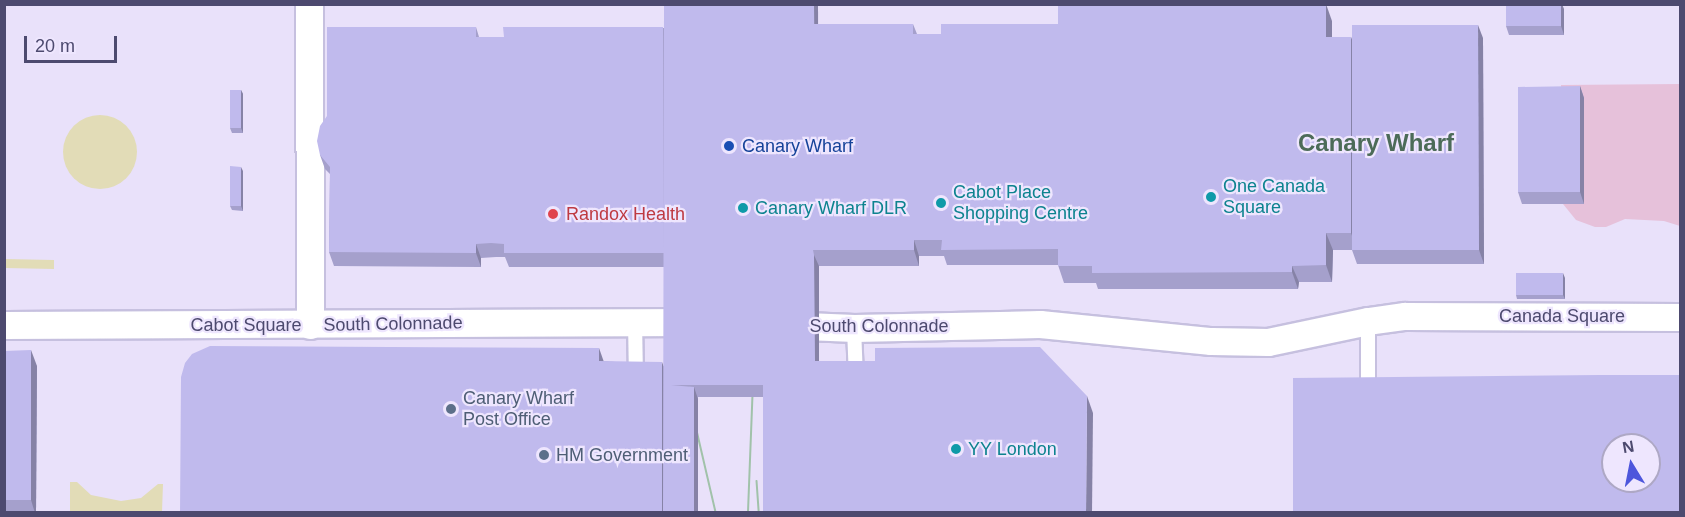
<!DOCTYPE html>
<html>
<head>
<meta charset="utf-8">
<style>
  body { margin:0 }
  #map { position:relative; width:1685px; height:517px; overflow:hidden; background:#e9e1fa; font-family:Helvetica,sans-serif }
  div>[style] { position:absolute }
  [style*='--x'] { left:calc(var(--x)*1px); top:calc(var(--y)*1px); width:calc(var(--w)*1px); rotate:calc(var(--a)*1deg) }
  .green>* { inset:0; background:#e6c1da }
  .water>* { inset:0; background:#e2dcb7 }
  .round { border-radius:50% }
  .roads { filter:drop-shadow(2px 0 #c6c0df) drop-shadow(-2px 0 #c6c0df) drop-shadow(0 2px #c6c0df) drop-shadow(0 -2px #c6c0df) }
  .lane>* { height:14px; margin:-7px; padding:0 7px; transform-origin:7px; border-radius:7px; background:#fff }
  .street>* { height:27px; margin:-13.5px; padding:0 13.5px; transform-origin:13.5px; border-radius:13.5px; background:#fff }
  .tram>* { height:1.5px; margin:-0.75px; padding:0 0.75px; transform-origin:0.75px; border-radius:0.75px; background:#a1c2aa }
  .wall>* { inset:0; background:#a5a0cc }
  .shaded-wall>* { inset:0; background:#8682a6 }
  .building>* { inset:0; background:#c0baed }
  .dots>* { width:16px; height:16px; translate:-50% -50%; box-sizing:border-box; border:3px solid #eee6fe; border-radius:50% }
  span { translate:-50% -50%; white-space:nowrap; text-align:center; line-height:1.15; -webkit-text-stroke:4.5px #eee6fe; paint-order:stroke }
  .transit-label { font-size:18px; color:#164399 }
  .left { translate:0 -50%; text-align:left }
  .culture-label { font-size:18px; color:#0d838f }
  .health-label { font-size:18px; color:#be3a42 }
  .street-label { font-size:18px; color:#4d4a6f }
  .service-label { font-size:18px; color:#4e5e75 }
  .district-label { font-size:24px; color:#4c6b58; font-weight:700 }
  .frame { position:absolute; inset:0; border:6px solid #4d4a6f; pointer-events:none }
  .north { position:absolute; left:1601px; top:433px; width:60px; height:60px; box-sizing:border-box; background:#eee6fe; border:2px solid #aea8c5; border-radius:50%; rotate:350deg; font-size:16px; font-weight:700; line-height:24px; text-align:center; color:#4d4a6f }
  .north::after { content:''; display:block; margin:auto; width:21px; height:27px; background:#4d56dc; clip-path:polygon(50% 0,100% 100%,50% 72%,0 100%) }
  .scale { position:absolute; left:24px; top:36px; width:93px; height:27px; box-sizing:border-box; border:3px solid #4d4a6f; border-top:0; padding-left:8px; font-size:18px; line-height:21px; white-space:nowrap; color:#4d4a6f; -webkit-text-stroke:4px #eee6fe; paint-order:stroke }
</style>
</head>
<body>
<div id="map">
  <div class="green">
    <i style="clip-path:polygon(1680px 84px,1680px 226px,1664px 221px,1625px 219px,1606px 227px,1595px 227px,1576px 220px,1563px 204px,1584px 203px,1584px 99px,1561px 99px,1561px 85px)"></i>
  </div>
  <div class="water">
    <i class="round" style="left:63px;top:115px;width:74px;height:74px"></i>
    <i style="clip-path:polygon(5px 259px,54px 260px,54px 269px,5px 268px)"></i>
    <i style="clip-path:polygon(70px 482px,77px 482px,91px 495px,121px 501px,141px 498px,158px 484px,163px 484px,162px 512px,70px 512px)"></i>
  </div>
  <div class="roads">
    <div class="lane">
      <i style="--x:635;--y:321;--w:57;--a:89"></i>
      <i style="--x:1368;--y:321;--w:73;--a:90"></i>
      <i style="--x:854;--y:328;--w:49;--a:87.7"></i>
    </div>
    <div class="street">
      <i style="--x:309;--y:4;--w:321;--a:89.8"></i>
      <i style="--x:4;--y:325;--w:695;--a:-0.25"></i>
      <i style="--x:782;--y:325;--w:72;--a:2.4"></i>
      <i style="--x:854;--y:328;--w:186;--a:-1.2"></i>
      <i style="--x:1040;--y:324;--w:172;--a:5.7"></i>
      <i style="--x:1211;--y:341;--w:57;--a:1"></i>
      <i style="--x:1268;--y:342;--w:102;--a:-11.9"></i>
      <i style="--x:1368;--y:321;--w:37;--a:-8"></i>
      <i style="--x:1405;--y:316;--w:275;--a:0.2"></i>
    </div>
  </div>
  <div class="tram">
    <i style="--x:695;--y:422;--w:92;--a:76.9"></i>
    <i style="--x:757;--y:481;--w:31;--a:86"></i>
    <i style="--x:748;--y:512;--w:133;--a:-87.8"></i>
  </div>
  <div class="wall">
    <i style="clip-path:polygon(664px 4px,818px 4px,818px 24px,913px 24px,917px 34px,941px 34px,1058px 24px,1332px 21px,1332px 37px,1351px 37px,1352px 40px,1483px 38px,1484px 264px,1357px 264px,1352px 250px,1333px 250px,1332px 282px,1299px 282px,1298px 289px,1098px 289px,1096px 283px,1064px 283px,1058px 265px,947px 265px,944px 256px,919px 256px,919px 266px,819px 266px,819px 361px,1093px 413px,763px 397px,698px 397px,698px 513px,180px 513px,603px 361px,664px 366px,664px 267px,509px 267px,505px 257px,496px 257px,481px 258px,481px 267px,334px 266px,329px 252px,330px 174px,325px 169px,320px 155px,476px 27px,479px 37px,504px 37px,664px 28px)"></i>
    <i style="clip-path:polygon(1564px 9px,1564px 35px,1509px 35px,1506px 26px)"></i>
    <i style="clip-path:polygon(1580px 86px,1584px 98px,1584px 204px,1522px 204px,1518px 192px)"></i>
    <i style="clip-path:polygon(241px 90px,243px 94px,243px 133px,232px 133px,230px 128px)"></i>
    <i style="clip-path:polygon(243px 171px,243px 211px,232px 210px,230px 206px)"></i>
    <i style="clip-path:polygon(1565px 278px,1565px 299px,1517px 299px,1516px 295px)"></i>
    <i style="clip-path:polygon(4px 351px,37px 366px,36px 513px,4px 513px)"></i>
  </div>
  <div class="shaded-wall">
    <i style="clip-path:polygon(814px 4px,818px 4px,819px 250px)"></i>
    <i style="clip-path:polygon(1326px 4px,1332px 21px,1332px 54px,1326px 37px)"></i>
    <i style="clip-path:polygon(1561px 4px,1562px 4px,1564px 9px,1564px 35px,1561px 26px)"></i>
    <i style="clip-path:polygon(1478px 25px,1483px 38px,1484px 264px,1479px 250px)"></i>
    <i style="clip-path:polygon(1351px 37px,1357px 54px,1357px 250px,1351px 233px)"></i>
    <i style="clip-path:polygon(1580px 86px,1584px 98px,1584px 204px,1580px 192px)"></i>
    <i style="clip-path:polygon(241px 90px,243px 94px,243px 133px,241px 128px)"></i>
    <i style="clip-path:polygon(241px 167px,243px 171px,243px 211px,241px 206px)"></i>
    <i style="clip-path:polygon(1326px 233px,1333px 250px,1332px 282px,1326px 265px)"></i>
    <i style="clip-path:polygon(914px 240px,919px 256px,919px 266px,914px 250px)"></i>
    <i style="clip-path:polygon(476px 244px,481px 258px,481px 267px,476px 253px)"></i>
    <i style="clip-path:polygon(814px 255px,819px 266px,819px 513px,815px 513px)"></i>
    <i style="clip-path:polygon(1292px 266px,1299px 282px,1298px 289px,1292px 272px)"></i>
    <i style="clip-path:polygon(1563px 273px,1565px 278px,1565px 299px,1563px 295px)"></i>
    <i style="clip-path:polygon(599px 348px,605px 365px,599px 361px)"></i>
    <i style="clip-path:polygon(31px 350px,37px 366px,36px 513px,35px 513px,31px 500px)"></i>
    <i style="clip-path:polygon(662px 362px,668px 378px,668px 513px,662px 513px)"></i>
    <i style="clip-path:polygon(694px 387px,698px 399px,698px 513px,694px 513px)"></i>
    <i style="clip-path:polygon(1087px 396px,1093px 413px,1092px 513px,1086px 513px)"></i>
  </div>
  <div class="building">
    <i style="clip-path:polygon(664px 4px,814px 4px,814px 24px,813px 24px,813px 250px,814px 255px,815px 361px,813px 361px,813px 513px,763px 513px,763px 385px,671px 385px,694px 387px,694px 513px,663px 513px)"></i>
    <i style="clip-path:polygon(1092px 4px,1326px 4px,1326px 37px,1351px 37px,1351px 233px,1326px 233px,1326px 265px,1292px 266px,1292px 272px,1092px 273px,1092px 266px,1058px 266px,1058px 5px)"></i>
    <i style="clip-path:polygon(1506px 4px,1561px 4px,1561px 26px,1506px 26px)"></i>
    <i style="clip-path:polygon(813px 24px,913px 24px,913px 34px,941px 34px,941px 24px,1058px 24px,1058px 249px,941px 250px,942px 240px,914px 240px,914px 250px,813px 250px)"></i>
    <i style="clip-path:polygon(1352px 25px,1478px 25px,1479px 250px,1352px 250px)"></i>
    <i style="clip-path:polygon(327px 27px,476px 27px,476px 37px,504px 37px,503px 27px,663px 27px,664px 253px,504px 253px,504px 244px,491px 243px,476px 244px,476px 253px,329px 252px,330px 167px,320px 155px,317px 141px,320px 126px,327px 116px)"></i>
    <i style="clip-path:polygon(1580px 86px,1580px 192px,1518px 192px,1518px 87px)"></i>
    <i style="clip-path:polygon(230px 90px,241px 90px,241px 128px,230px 128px)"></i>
    <i style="clip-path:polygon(230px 166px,241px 167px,241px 206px,230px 206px)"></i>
    <i style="clip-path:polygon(1516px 273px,1563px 273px,1563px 295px,1516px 295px)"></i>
    <i style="clip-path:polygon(210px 346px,599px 348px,599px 361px,662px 362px,662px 513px,180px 513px,181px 377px,185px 363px,192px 354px)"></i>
    <i style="clip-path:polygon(1040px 347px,1087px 396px,1086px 513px,813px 513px,813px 361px,875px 361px,875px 348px)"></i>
    <i style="clip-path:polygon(31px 350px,31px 500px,4px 500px,4px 351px)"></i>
    <i style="clip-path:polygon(evenodd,1598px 375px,1680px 375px,1680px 513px,1598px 513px,1598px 375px,1613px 445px,1649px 445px,1649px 481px,1613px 481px,1613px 445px)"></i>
    <i style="clip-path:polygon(1598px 375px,1598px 513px,1293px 513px,1293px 378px)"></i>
  </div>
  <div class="dots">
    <i style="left:729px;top:146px;background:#1a4fb4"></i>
    <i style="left:1211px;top:197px;background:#0f9aa8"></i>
    <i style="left:941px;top:203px;background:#0f9aa8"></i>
    <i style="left:743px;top:208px;background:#0f9aa8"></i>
    <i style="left:553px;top:214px;background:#e0444e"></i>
    <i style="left:451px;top:409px;background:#5c6f8a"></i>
    <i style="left:956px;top:449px;background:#0f9aa8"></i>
    <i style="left:544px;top:455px;background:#5c6f8a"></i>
  </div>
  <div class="transit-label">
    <span class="left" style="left:742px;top:146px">Canary Wharf</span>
  </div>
  <div class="culture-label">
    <span class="left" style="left:1223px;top:197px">One Canada<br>Square</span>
    <span class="left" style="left:953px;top:203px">Cabot Place<br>Shopping Centre</span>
    <span class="left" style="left:755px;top:208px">Canary Wharf DLR</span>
    <span class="left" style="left:968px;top:449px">YY London</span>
  </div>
  <div class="health-label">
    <span class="left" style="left:566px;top:214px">Randox Health</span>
  </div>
  <div class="street-label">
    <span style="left:1562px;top:316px">Canada Square</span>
    <span style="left:393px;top:324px;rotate:-1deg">South Colonnade</span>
    <span style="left:246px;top:325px">Cabot Square</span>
    <span style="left:879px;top:326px">South Colonnade</span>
  </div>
  <div class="service-label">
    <span class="left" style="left:463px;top:409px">Canary Wharf<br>Post Office</span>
    <span class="left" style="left:556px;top:455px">HM Government</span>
  </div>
  <div class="district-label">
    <span style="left:1376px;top:143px">Canary Wharf</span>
  </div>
  <div class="frame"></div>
  <div class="north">N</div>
  <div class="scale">20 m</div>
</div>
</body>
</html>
